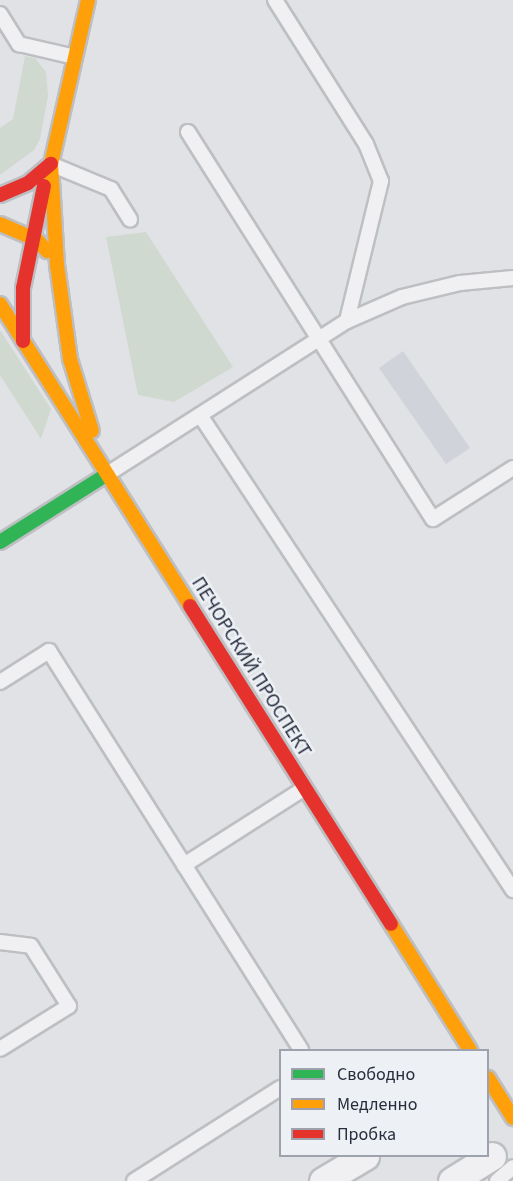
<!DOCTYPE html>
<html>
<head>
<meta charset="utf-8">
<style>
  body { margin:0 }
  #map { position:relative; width:513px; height:1181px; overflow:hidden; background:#e0e2e5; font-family:"Source Sans 3",sans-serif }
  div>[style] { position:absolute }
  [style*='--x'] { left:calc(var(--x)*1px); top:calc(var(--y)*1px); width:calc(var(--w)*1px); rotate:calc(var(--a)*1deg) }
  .built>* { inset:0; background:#d0d3da }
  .green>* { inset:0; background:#d0d9d0 }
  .roads { filter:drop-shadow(2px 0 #bdbfc2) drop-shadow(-2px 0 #bdbfc2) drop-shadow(0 2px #bdbfc2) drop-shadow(0 -2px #bdbfc2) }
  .lane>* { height:14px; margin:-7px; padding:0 7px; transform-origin:7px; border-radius:7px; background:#f0f0f2 }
  .street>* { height:27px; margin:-13.5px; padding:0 13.5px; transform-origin:13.5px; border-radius:13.5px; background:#f0f0f2 }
  .fast>* { height:14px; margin:-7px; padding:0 7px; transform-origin:7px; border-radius:7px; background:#30b455 }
  .slow>* { height:14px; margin:-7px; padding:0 7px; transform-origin:7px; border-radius:7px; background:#ff9f0a }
  .jam>* { height:14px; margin:-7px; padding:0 7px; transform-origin:7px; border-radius:7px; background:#e5322d }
  span { translate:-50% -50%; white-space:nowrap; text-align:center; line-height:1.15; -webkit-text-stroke:5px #edf0f5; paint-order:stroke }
  .street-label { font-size:20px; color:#282d3e }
  .legend { position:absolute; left:279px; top:1049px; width:210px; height:108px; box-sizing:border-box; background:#edf0f5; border:2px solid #9ea2ac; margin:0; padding:8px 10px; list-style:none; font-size:18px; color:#282d3e }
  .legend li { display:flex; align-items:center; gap:12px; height:30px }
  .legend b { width:30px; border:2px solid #9ea2ac }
</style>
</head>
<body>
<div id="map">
  <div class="built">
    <i style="clip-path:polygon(403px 351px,470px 448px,446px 464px,379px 368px)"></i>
  </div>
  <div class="green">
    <i style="clip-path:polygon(25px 56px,35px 58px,46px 72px,48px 96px,40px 139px,34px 150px,0 175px,0 128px,13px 119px)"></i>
    <i style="clip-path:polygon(146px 232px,233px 367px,174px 402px,138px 395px,106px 237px)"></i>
    <i style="clip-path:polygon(0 330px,51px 409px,41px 439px,0 375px)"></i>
  </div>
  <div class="roads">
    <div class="lane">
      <i style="--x:275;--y:0;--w:170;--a:57.7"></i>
      <i style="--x:366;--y:144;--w:40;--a:68"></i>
      <i style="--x:381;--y:181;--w:144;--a:103.7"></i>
      <i style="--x:0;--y:14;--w:36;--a:58"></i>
      <i style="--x:19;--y:44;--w:57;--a:13.1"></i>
      <i style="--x:188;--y:132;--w:458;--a:57.7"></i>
      <i style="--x:433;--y:519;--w:95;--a:-32.5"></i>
      <i style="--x:53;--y:165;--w:63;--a:22.5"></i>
      <i style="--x:111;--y:189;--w:36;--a:58"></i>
      <i style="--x:200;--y:415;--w:569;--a:56.62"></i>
      <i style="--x:106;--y:475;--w:286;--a:-32.6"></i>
      <i style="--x:347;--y:321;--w:60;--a:-23.6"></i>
      <i style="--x:402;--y:297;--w:60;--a:-13.6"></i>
      <i style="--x:460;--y:283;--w:53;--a:-5.4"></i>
      <i style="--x:0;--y:682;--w:58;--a:-32.3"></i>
      <i style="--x:49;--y:651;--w:472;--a:57.7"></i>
      <i style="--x:184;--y:865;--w:143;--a:-32.5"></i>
      <i style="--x:0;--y:942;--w:31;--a:7"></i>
      <i style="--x:31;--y:946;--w:71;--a:57.7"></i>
      <i style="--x:69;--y:1006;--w:81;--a:148.1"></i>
      <i style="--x:134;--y:1181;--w:173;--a:-32.5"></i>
      <i style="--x:497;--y:1181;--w:21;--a:-41"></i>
    </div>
    <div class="street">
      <i style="--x:323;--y:1181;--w:49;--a:-30.8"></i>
      <i style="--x:452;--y:1181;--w:47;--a:-32"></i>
    </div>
    <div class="fast">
      <i style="--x:0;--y:542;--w:125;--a:-32.3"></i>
    </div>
    <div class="slow">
      <i style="--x:88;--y:0;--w:168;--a:102.7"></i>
      <i style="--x:51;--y:164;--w:101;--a:86.6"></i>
      <i style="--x:57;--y:265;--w:95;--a:82.1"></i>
      <i style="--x:70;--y:359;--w:75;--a:73"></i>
      <i style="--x:0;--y:224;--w:40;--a:23.4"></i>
      <i style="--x:37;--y:240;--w:15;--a:48"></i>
      <i style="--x:0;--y:304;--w:357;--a:57.8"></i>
      <i style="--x:391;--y:924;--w:149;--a:57.9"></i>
      <i style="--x:488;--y:1078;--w:47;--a:58"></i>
    </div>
    <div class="jam">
      <i style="--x:0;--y:195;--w:30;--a:-23"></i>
      <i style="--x:28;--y:183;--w:30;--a:-40"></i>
      <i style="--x:23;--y:341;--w:53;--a:-90"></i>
      <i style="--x:23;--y:288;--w:104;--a:-78.4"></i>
      <i style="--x:190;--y:606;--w:376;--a:57.7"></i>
    </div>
  </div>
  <div class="street-label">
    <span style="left:251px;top:667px;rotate:58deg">ПЕЧОРСКИЙ ПРОСПЕКТ</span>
  </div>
  <ul class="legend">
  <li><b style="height:8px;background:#30b455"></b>Свободно</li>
  <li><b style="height:8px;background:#ff9f0a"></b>Медленно</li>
  <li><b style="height:8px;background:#e5322d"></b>Пробка</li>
  </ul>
</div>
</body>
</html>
